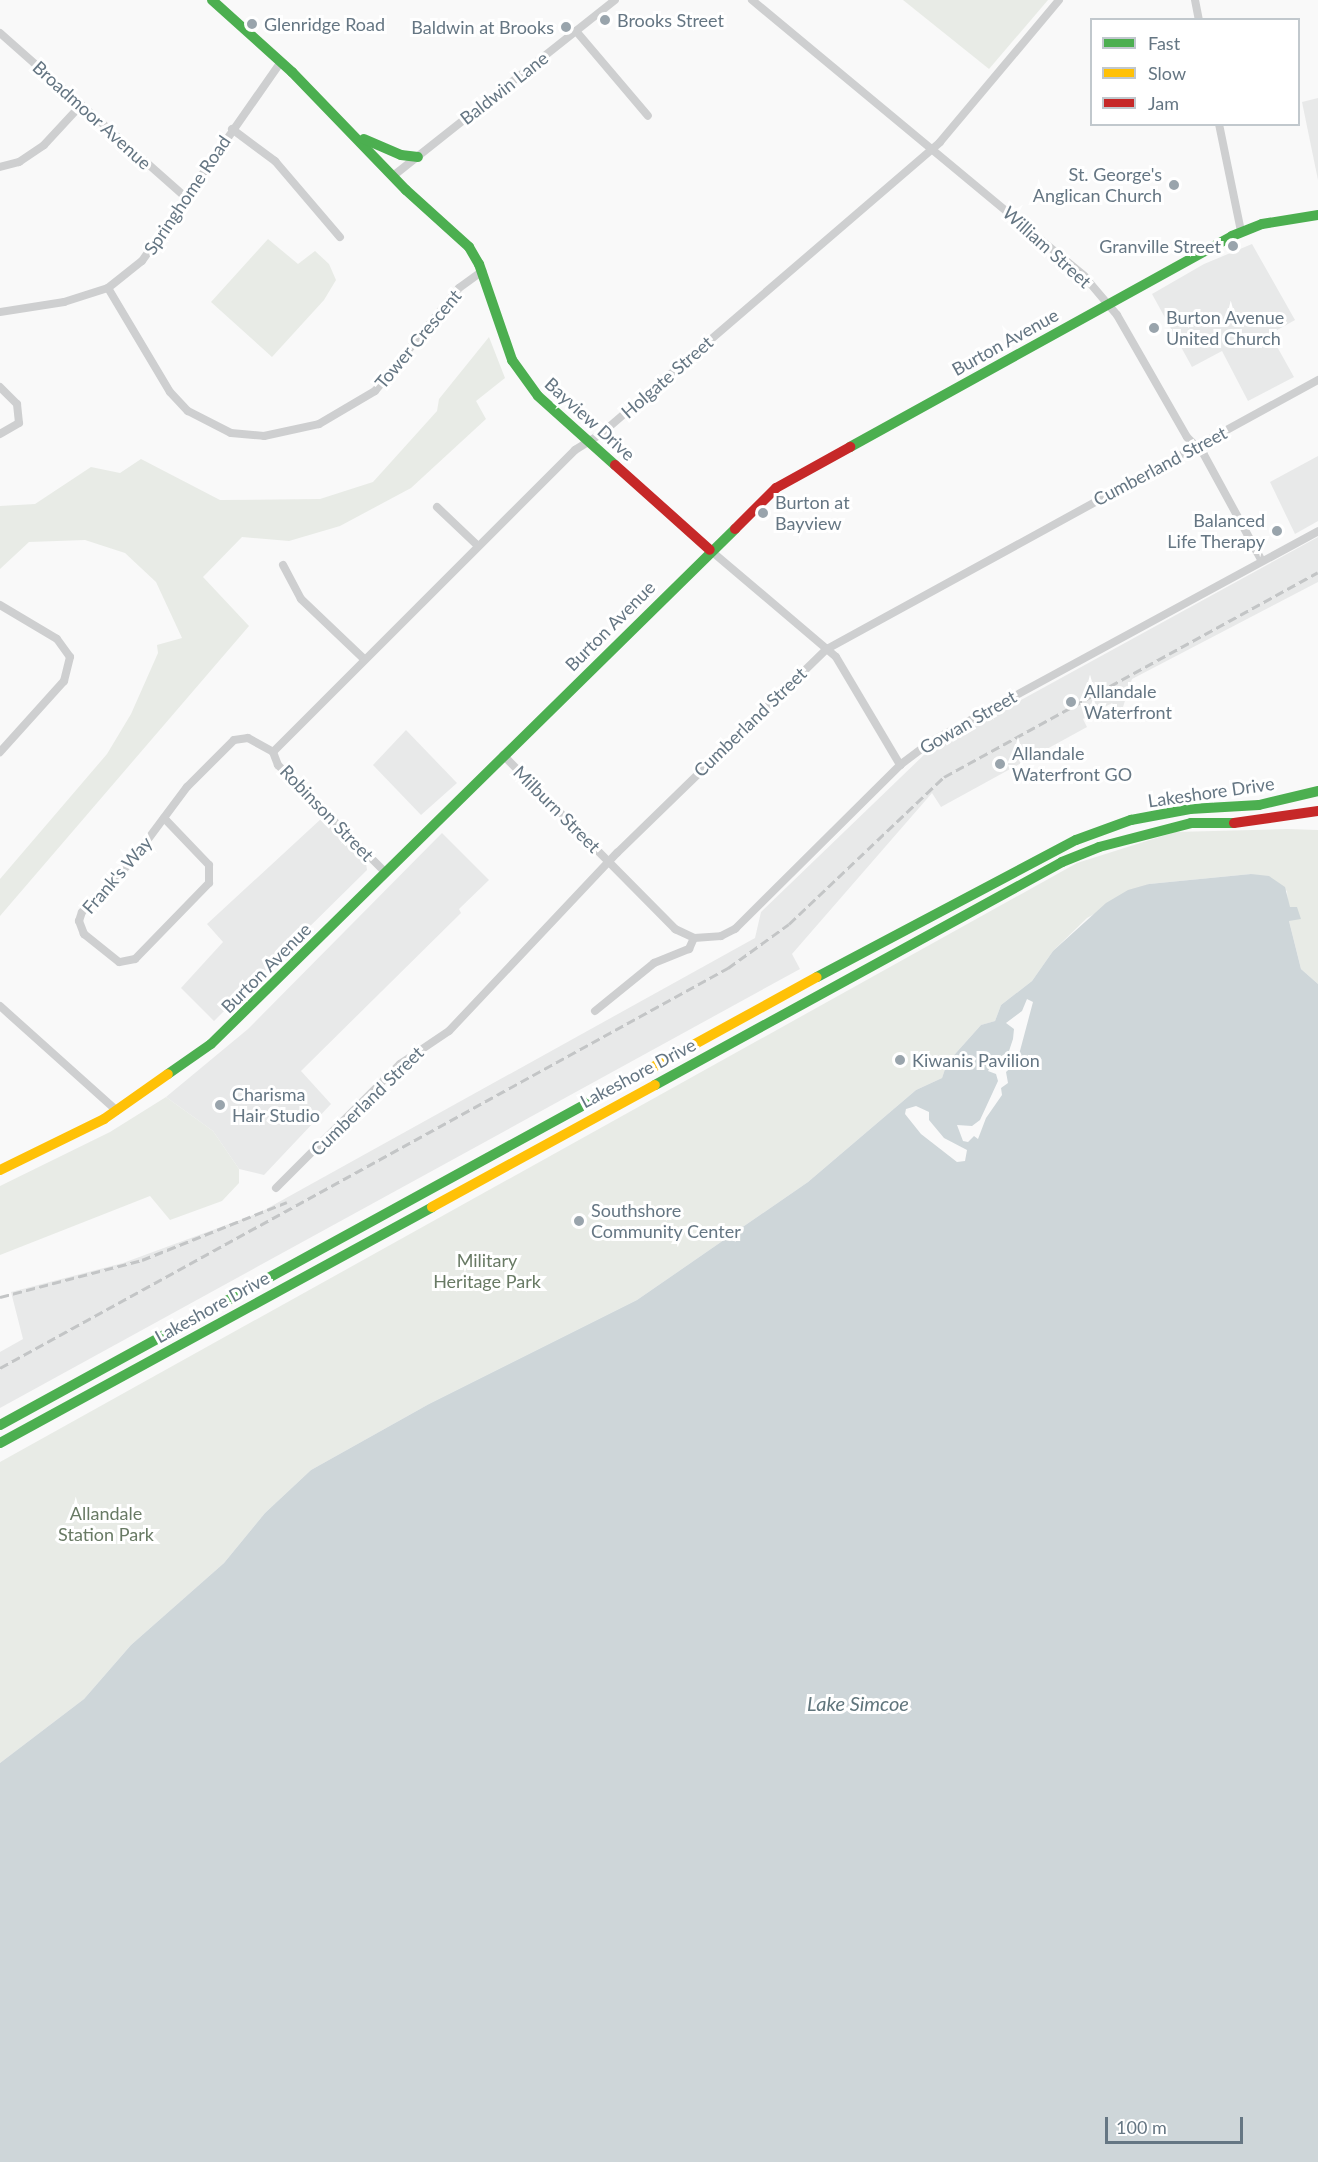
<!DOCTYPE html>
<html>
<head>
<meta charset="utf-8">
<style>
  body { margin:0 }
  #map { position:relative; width:1318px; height:2162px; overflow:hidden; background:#f9f9f9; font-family:Lato,sans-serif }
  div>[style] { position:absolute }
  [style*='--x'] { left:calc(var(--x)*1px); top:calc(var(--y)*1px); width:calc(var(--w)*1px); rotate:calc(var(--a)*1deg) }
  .built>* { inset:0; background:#e8e9e9 }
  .green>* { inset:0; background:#e8ebe6 }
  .water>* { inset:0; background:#ced6d9 }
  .street>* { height:8px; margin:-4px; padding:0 4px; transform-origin:4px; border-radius:4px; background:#cecfd0 }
  .fast>* { height:10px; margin:-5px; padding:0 5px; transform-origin:5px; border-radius:5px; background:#4caf50 }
  .slow>* { height:10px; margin:-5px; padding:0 5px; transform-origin:5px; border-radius:5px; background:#ffc107 }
  .jam>* { height:10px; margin:-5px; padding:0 5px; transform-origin:5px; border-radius:5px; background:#c62828 }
  .rail>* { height:3px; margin-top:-1.5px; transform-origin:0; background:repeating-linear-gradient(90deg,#c3c5c6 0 9px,transparent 0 13.5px) }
  .dots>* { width:16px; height:16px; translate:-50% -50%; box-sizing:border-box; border:3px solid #fff; border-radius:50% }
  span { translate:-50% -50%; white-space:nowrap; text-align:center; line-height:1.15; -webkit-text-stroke:6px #fff; paint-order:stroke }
  .poi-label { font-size:18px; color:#657683 }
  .left { translate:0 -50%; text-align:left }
  .right { translate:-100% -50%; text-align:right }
  .street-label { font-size:18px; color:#657683 }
  .park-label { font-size:18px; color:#687a64 }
  .water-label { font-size:20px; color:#60757c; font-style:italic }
  .legend { position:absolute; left:1090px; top:18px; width:210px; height:108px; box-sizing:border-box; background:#fff; border:2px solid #c1c8cd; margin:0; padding:8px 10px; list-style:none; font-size:18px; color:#657683 }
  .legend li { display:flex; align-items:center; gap:12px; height:30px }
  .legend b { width:30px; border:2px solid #c1c8cd }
  .scale { position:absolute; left:1105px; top:2117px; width:138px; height:27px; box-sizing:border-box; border:3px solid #657683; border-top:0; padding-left:8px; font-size:18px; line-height:21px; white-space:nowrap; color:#657683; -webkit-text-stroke:4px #fff; paint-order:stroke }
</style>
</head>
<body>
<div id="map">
  <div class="built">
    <i style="clip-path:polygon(1318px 98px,1318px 180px,1302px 102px)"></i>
    <i style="clip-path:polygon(1252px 244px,1295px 320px,1270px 334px,1294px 377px,1248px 401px,1222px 351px,1192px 367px,1152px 294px,1204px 264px)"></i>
    <i style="clip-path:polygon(1318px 456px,1318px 521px,1295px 534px,1270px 482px)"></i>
    <i style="clip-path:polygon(1318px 537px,1318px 582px,1132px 679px,1123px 707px,1117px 710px,1112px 703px,1083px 719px,1087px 727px,941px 807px,932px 793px,792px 954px,800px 969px,0 1408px,0 1352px,23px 1339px,11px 1292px,123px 1263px,259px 1213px,755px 938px,761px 912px,928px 751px)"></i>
    <i style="clip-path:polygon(406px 730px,457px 783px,421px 815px,373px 765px)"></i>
    <i style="clip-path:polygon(322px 818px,366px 863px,367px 870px,214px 1021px,181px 988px,223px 942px,207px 924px)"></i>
    <i style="clip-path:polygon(442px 833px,489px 880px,459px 909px,461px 913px,301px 1071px,331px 1104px,264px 1175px,239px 1169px,213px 1131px,166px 1097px,248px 1029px)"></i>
  </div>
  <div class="green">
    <i style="clip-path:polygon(903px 0,1048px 0,989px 69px)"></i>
    <i style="clip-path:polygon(268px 239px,298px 264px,315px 251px,329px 264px,336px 280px,324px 300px,272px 357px,211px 302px)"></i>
    <i style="clip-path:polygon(489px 337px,505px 378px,476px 401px,486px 419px,411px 488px,340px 526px,289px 541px,242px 537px,203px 577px,249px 626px,0 916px,0 879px,107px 754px,131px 714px,158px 653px,157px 645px,182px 638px,156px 582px,125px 553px,85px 540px,29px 542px,0 569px,0 506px,35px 504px,91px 467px,120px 473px,141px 459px,220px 500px,320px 499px,373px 482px,437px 411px,439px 399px)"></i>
    <i style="clip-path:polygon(1287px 829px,1318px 830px,1318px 984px,1301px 969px,1289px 921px,1287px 891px,1251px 874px,1149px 884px,1087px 918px,1053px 951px,1032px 981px,1001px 1005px,995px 1021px,981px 1025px,947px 1063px,942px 1078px,916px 1090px,808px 1182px,637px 1300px,429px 1404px,311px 1470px,265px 1513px,224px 1563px,131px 1645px,84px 1699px,0 1763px,0 1462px,1077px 863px,1175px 832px)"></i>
    <i style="clip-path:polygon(166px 1097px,213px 1131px,239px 1169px,239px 1183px,222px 1201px,170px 1220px,150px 1196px,0 1255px,0 1186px,110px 1132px)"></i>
  </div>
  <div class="water">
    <i style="clip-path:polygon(evenodd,1251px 874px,1269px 876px,1285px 887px,1290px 907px,1297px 907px,1301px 919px,1289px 921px,1301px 969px,1318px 984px,1318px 2162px,0 2162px,0 1763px,84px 1699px,131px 1645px,224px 1563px,265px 1513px,311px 1470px,429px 1404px,637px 1300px,808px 1182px,916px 1090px,942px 1078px,947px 1063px,981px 1025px,995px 1021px,1001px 1005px,1032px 981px,1053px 951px,1106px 903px,1128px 890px,1149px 884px,1251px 874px,1027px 999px,1033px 1002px,1017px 1062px,1006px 1072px,1008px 1083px,1001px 1088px,1002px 1095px,986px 1118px,978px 1139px,974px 1136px,968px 1142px,963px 1141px,957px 1125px,972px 1126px,980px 1120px,998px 1081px,996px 1074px,988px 1071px,994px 1061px,1009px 1051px,1013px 1039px,1014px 1029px,1006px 1023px,1022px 1011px,1027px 999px,1251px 874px,916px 1106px,929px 1112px,929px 1120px,944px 1138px,967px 1150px,965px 1161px,957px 1162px,921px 1134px,905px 1114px,906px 1109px,916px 1106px)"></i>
  </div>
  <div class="street">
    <i style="--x:752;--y:0;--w:432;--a:39.7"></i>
    <i style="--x:1084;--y:276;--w:51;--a:49.8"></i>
    <i style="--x:1117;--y:315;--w:141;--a:60.2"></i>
    <i style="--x:1187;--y:437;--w:23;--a:45"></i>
    <i style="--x:1203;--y:453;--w:123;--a:61.4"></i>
    <i style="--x:1195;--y:0;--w:20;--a:79"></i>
    <i style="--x:576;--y:31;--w:111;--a:49.7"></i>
    <i style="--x:0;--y:33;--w:246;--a:41.5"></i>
    <i style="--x:1219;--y:124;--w:109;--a:78.4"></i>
    <i style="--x:232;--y:129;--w:54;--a:36.7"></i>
    <i style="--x:275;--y:161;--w:100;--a:49.5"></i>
    <i style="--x:0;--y:167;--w:20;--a:-15"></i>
    <i style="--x:19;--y:162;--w:30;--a:-34"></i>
    <i style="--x:44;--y:145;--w:54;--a:-47.2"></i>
    <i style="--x:393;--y:176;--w:283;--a:-38.4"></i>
    <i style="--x:108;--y:288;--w:121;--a:59.2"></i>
    <i style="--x:170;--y:392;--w:26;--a:47"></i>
    <i style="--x:188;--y:411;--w:48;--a:27.1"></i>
    <i style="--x:231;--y:433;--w:33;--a:5"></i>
    <i style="--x:264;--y:436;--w:56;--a:-12.3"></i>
    <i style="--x:319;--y:424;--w:65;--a:-30.5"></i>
    <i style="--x:375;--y:391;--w:133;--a:-50.8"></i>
    <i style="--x:459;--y:288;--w:29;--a:-36"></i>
    <i style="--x:0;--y:312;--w:65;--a:-8.9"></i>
    <i style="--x:64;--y:302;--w:46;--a:-17.7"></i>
    <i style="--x:108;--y:288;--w:43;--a:-38.5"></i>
    <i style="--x:142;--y:261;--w:243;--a:-55.1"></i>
    <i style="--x:0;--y:387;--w:24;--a:45"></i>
    <i style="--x:17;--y:404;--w:19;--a:84"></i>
    <i style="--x:19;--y:423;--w:22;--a:150"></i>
    <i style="--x:437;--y:507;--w:55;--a:43.5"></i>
    <i style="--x:710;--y:550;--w:165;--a:40.3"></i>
    <i style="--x:836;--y:657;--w:126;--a:59.3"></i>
    <i style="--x:283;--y:565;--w:38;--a:62"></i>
    <i style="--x:301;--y:599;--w:87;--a:43.6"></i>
    <i style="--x:0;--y:605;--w:66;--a:30.8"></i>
    <i style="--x:57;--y:639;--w:22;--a:54"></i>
    <i style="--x:70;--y:657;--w:25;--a:104"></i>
    <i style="--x:64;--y:681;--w:96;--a:132"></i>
    <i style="--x:273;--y:752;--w:427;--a:-45"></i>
    <i style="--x:575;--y:450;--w:32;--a:-32"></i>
    <i style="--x:602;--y:433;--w:446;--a:-40.7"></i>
    <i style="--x:940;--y:142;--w:185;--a:-50"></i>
    <i style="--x:273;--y:752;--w:14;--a:69"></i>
    <i style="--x:278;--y:765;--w:151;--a:45"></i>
    <i style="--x:503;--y:755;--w:245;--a:45.3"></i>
    <i style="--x:675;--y:929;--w:21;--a:25"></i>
    <i style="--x:694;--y:938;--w:27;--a:-4"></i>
    <i style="--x:721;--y:936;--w:16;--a:-27"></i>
    <i style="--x:735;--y:929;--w:233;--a:-44.8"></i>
    <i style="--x:900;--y:765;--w:38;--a:-37"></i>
    <i style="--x:930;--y:742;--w:442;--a:-28.5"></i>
    <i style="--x:164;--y:818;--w:65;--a:46.2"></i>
    <i style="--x:209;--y:865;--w:18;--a:90"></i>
    <i style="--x:209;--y:883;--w:106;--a:134.2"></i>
    <i style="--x:135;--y:959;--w:16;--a:169"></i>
    <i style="--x:119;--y:962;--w:45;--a:-141.3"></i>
    <i style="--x:84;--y:934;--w:14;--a:-111"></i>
    <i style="--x:79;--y:921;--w:9;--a:-72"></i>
    <i style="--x:82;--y:912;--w:70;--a:-45.6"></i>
    <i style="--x:131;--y:862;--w:94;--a:-53.3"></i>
    <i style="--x:187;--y:787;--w:66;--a:-45"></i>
    <i style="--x:234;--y:740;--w:14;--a:-8"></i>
    <i style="--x:248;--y:738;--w:29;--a:29"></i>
    <i style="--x:0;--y:1006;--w:157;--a:41.9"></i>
    <i style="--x:595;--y:1011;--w:76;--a:-39.1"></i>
    <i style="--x:654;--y:963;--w:38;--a:-22"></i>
    <i style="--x:689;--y:949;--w:12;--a:-66"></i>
    <i style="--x:276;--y:1188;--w:175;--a:-45"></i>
    <i style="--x:400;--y:1064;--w:59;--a:-34"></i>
    <i style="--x:449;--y:1031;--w:245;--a:-46.7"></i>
    <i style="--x:617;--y:853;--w:293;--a:-44.2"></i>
    <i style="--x:827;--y:649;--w:560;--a:-28.72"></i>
  </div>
  <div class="fast">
    <i style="--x:212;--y:0;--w:108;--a:42"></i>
    <i style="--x:292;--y:72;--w:164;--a:46"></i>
    <i style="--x:406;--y:190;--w:85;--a:42.1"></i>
    <i style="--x:469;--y:247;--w:20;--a:60"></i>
    <i style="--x:479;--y:264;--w:102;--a:71"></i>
    <i style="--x:512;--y:360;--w:44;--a:54.2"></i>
    <i style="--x:538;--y:396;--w:103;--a:41.9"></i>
    <i style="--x:364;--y:139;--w:40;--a:23.4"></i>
    <i style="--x:401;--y:155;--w:17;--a:7"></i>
    <i style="--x:850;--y:447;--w:436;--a:-28.9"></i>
    <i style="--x:1232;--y:236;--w:32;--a:-22"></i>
    <i style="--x:1262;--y:224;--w:57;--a:-9.1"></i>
    <i style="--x:817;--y:977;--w:293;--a:-27.9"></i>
    <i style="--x:1076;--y:840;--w:59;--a:-20"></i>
    <i style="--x:1131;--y:820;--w:60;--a:-10.6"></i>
    <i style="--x:1190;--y:809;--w:69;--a:-3.3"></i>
    <i style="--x:1259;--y:805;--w:61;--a:-13.3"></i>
    <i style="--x:168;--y:1074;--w:52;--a:-34.9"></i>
    <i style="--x:211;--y:1044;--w:735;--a:-44.5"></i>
    <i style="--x:655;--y:1085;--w:464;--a:-28.7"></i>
    <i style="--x:1062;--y:862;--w:40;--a:-22"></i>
    <i style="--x:1099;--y:847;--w:95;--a:-14.6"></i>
    <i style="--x:1191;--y:823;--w:43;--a:0"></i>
    <i style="--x:0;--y:1425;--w:701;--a:-28.72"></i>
    <i style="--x:0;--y:1443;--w:492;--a:-28.6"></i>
  </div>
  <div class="slow">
    <i style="--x:615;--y:1088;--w:230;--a:-28.8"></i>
    <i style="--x:0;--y:1170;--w:116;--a:-26.1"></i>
    <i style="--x:104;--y:1119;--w:78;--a:-35.1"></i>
    <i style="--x:432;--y:1207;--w:254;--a:-28.7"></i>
  </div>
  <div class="jam">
    <i style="--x:615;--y:465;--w:127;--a:41.8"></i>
    <i style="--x:735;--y:529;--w:58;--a:-45"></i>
    <i style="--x:776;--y:488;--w:85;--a:-29"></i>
    <i style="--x:1234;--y:823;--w:85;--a:-8.1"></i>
  </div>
  <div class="rail">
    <i style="--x:0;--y:1297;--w:147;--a:-14.6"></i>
    <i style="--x:142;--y:1260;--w:156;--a:-21.8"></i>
    <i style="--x:0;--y:1368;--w:831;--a:-28.79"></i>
    <i style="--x:728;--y:968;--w:75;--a:-35.8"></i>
    <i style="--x:789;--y:924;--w:214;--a:-43.5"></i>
    <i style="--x:944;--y:777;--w:426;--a:-28.7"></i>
  </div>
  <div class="dots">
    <i style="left:605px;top:20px;background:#99a4ac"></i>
    <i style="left:252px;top:24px;background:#99a4ac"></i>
    <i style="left:566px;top:27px;background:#99a4ac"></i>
    <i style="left:1174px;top:185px;background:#99a4ac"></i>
    <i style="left:1233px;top:246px;background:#99a4ac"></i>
    <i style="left:1154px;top:328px;background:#99a4ac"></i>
    <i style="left:763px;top:513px;background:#99a4ac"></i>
    <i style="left:1277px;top:531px;background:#99a4ac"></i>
    <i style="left:1071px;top:702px;background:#99a4ac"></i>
    <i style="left:1000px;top:764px;background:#99a4ac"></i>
    <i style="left:900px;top:1060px;background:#99a4ac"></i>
    <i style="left:220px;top:1105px;background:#99a4ac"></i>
    <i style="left:579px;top:1221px;background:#99a4ac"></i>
  </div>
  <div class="poi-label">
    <span class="left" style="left:617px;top:20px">Brooks Street</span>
    <span class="left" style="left:264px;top:24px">Glenridge Road</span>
    <span class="right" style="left:554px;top:27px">Baldwin at Brooks</span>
    <span class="right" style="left:1162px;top:185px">St. George's<br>Anglican Church</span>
    <span class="right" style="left:1221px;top:246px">Granville Street</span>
    <span class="left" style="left:1166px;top:328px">Burton Avenue<br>United Church</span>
    <span class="left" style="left:775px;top:513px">Burton at<br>Bayview</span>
    <span class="right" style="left:1265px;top:531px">Balanced<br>Life Therapy</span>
    <span class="left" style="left:1084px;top:702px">Allandale<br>Waterfront</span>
    <span class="left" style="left:1012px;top:764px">Allandale<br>Waterfront GO</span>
    <span class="left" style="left:912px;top:1060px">Kiwanis Pavilion</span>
    <span class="left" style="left:232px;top:1105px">Charisma<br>Hair Studio</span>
    <span class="left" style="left:591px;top:1221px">Southshore<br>Community Center</span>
  </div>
  <div class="street-label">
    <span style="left:504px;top:88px;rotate:-38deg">Baldwin Lane</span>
    <span style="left:92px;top:115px;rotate:42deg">Broadmoor Avenue</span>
    <span style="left:187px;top:195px;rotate:-56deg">Springhome Road</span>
    <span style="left:1047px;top:247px;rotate:42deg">William Street</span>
    <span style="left:418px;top:339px;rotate:-50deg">Tower Crescent</span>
    <span style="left:1005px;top:342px;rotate:-29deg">Burton Avenue</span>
    <span style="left:667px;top:377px;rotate:-41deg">Holgate Street</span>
    <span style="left:590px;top:419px;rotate:42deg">Bayview Drive</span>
    <span style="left:1160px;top:466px;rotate:-28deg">Cumberland Street</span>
    <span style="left:610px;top:626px;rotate:-45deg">Burton Avenue</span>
    <span style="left:750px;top:722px;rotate:-44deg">Cumberland Street</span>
    <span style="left:968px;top:722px;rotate:-30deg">Gowan Street</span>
    <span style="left:1211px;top:792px;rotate:-8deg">Lakeshore Drive</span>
    <span style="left:557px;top:809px;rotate:45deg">Milburn Street</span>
    <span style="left:327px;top:813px;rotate:46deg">Robinson Street</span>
    <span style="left:117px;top:875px;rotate:-49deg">Frank's Way</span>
    <span style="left:266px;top:968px;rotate:-45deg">Burton Avenue</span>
    <span style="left:638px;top:1073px;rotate:-28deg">Lakeshore Drive</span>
    <span style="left:367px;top:1101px;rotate:-44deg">Cumberland Street</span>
    <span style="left:212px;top:1307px;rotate:-29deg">Lakeshore Drive</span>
  </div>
  <div class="park-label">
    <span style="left:487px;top:1271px">Military<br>Heritage Park</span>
    <span style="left:106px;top:1524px">Allandale<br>Station Park</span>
  </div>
  <div class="water-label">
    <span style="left:858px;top:1703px">Lake Simcoe</span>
  </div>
  <ul class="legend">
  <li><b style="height:8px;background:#4caf50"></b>Fast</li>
  <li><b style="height:8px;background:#ffc107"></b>Slow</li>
  <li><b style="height:8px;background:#c62828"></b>Jam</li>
  </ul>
  <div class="scale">100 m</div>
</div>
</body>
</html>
